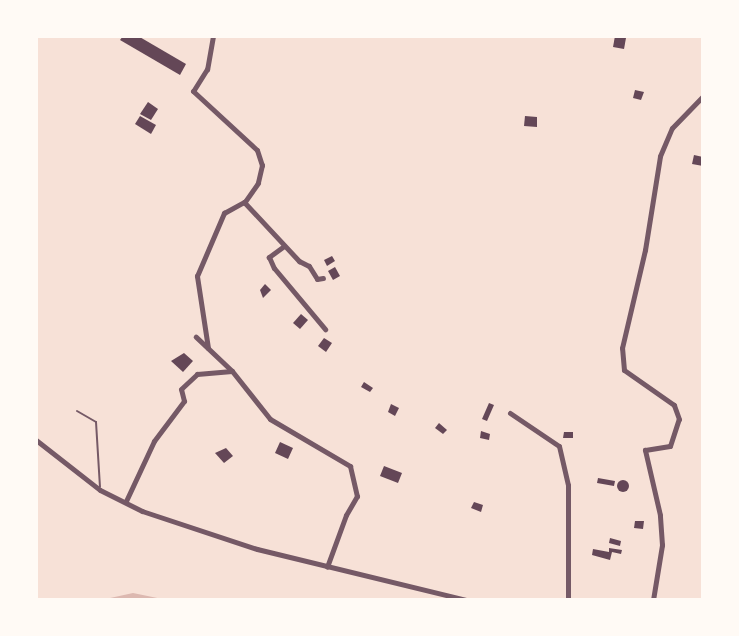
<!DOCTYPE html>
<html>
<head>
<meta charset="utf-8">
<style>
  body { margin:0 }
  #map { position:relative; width:739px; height:636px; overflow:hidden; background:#f7e1d7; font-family:"Roboto Condensed",sans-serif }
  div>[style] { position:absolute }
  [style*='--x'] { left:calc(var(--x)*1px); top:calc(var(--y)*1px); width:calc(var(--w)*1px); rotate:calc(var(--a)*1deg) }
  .water>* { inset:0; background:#dcb8b0 }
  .building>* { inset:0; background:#644757 }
  .round { border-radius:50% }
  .service>* { height:2px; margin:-1px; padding:0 1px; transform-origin:1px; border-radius:1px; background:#755966 }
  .minor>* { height:5px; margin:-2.5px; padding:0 2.5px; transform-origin:2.5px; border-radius:2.5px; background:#755966 }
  span { translate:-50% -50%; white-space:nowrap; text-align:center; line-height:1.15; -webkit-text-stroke:4.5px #fffaf5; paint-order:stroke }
  .frame { position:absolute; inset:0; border:38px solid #fffaf5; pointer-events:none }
</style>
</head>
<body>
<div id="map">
  <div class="water">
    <i style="clip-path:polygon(133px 593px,167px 600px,101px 600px)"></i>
  </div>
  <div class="building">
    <i style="clip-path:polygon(123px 36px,138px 36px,186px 64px,180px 75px,120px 40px)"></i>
    <i style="clip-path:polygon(615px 36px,626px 38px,624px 49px,613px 47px)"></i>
    <i style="clip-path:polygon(635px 90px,644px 92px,641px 100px,633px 98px)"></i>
    <i style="clip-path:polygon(148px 102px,158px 109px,151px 120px,140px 114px)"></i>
    <i style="clip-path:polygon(140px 116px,156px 125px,151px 134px,135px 124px)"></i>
    <i style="clip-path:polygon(525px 116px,537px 117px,537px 127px,524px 126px)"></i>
    <i style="clip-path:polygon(694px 155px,703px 157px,703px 166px,692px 164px)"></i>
    <i style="clip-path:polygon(332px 256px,335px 261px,327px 266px,324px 260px)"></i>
    <i style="clip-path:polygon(335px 267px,340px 276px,333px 280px,328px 271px)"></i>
    <i style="clip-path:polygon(265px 284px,271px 290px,263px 298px,260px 290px)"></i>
    <i style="clip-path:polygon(301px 314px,308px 320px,300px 329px,293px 323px)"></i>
    <i style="clip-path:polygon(324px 338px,332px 343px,326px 352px,318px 346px)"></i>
    <i style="clip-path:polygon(184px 353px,193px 361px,183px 372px,171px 361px)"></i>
    <i style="clip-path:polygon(364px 382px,373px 388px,370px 392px,361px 387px)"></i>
    <i style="clip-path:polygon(489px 403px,494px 405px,487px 421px,482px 419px)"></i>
    <i style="clip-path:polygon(391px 404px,399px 408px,395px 416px,388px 412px)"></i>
    <i style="clip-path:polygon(439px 423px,447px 430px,443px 434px,435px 428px)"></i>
    <i style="clip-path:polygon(481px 431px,490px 434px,489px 440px,480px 438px)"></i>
    <i style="clip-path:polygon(564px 432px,573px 432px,573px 438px,563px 438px)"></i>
    <i style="clip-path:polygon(280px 442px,293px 448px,288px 459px,275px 453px)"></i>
    <i style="clip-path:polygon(226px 448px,233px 456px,224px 463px,215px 453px)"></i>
    <i style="clip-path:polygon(384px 466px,402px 473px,398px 483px,380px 476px)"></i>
    <i style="clip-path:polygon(598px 478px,615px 481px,614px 486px,597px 483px)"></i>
    <i class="round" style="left:617px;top:480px;width:12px;height:12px"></i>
    <i style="clip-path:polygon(474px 502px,483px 505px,481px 512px,471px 508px)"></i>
    <i style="clip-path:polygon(635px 521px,644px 521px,643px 529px,634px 528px)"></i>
    <i style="clip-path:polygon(610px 538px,621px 541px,620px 546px,609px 543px)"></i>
    <i style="clip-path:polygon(609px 548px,622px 550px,621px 554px,612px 552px,610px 560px,592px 555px,593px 549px,609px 552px)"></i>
  </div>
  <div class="service">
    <i style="--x:77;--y:411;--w:22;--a:30"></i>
    <i style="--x:96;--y:422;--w:65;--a:86.5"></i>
  </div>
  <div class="minor">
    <i style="--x:213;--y:36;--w:34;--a:100"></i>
    <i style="--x:207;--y:69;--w:26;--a:122"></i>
    <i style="--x:193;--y:91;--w:87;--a:42.7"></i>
    <i style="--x:257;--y:150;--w:16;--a:72"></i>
    <i style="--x:262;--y:165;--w:18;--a:103"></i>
    <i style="--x:258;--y:183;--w:24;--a:125"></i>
    <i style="--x:284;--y:246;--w:19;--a:144"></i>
    <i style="--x:269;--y:257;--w:12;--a:66"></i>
    <i style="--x:274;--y:268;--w:80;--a:50.1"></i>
    <i style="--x:208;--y:348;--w:73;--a:-98.7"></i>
    <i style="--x:197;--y:276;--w:69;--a:-66.8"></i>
    <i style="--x:224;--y:213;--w:23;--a:-29"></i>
    <i style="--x:244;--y:202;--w:81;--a:47"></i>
    <i style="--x:299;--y:261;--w:11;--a:27"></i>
    <i style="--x:309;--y:266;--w:15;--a:58"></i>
    <i style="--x:317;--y:279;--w:6;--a:-9"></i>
    <i style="--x:232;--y:371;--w:61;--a:51.6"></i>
    <i style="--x:270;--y:419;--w:93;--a:30.4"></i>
    <i style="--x:350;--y:466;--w:31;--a:77"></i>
    <i style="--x:357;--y:496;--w:22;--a:120"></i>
    <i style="--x:346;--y:515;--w:55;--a:110.1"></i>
    <i style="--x:510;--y:413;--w:59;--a:34"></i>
    <i style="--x:559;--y:446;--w:40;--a:77"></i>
    <i style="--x:568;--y:485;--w:115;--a:90"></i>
    <i style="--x:36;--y:440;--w:81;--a:38"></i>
    <i style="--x:100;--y:490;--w:47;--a:26.6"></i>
    <i style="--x:142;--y:511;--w:121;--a:18.3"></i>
    <i style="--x:257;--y:549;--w:215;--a:13.7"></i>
    <i style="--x:126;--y:501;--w:66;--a:-65"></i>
    <i style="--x:154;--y:441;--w:50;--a:-53.1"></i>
    <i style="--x:184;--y:401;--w:12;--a:-104"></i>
    <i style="--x:181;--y:389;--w:22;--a:-43"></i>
    <i style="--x:197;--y:374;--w:35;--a:-5"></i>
    <i style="--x:232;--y:371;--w:50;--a:-136.6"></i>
    <i style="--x:653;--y:600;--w:56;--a:-80.7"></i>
    <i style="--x:662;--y:545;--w:30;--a:-94"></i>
    <i style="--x:660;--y:515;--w:67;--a:-103"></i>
    <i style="--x:645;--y:450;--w:25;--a:-9"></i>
    <i style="--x:670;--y:446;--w:28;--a:-72"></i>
    <i style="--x:679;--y:419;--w:15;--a:-110"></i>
    <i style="--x:674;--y:405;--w:61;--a:-145"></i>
    <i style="--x:624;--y:370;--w:22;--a:-95"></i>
    <i style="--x:622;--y:348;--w:101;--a:-76.8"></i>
    <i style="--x:645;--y:250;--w:95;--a:-80.9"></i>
    <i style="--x:660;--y:156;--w:30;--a:-67"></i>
    <i style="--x:672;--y:128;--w:45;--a:-45.9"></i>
  </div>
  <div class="frame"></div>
</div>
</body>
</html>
